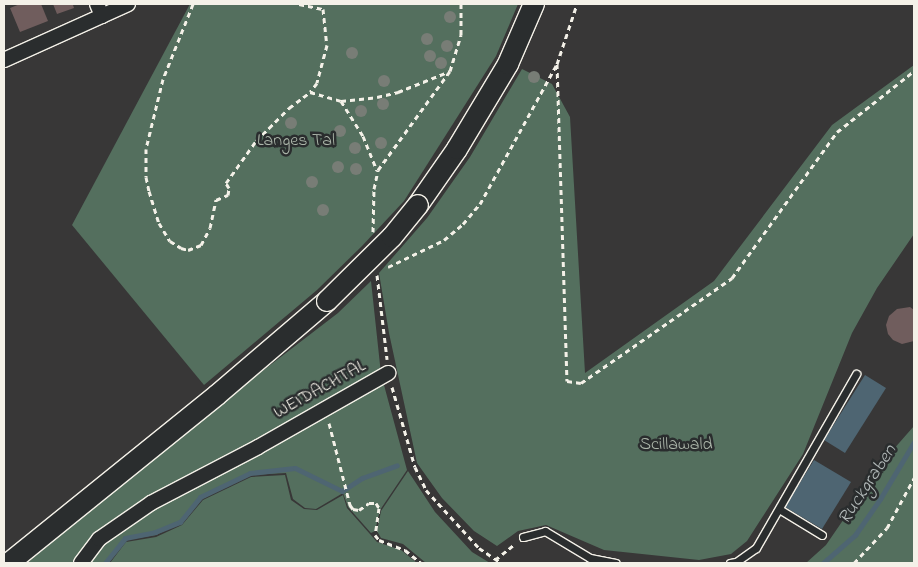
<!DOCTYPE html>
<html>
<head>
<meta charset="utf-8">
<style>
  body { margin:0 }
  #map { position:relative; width:918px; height:567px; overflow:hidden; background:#383737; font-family:"Indie Flower",sans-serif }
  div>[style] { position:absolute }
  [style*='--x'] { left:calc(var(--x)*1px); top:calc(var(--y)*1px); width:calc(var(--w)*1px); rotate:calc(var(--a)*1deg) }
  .green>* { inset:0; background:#546f5e }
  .water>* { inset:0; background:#4e6572 }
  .stream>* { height:5px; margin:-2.5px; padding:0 2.5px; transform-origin:2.5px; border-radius:2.5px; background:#4e6572 }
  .building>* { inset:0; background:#705d5d }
  .path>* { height:3px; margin-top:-1.5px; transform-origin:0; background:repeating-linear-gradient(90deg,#f4f1e8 0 5px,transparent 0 9px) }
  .roads { filter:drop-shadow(1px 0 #f4f1e8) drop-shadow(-1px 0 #f4f1e8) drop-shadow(0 1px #f4f1e8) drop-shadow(0 -1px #f4f1e8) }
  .service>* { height:7px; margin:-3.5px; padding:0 3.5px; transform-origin:3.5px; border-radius:3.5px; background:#2a2d2e }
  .minor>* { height:14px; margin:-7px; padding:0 7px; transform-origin:7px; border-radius:7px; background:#2a2d2e }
  .secondary>* { height:20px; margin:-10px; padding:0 10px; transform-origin:10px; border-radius:10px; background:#2a2d2e }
  .bridges { filter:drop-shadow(1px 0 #f4f1e8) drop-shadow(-1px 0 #f4f1e8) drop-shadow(0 1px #f4f1e8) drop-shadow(0 -1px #f4f1e8) }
  .secondary-bridge>* { height:20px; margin:-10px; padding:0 10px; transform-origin:10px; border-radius:10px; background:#2a2d2e }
  .trees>* { width:12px; height:12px; margin:-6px; border-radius:50%; background:#787d76 }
  span { translate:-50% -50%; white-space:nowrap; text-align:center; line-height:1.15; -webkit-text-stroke:5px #2a2d2e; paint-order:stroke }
  .park-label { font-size:18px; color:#acb6aa }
  .street-label { font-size:18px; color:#f4f1e8 }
  .water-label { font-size:19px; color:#b2b9b9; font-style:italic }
  .frame { position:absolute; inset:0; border:5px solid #f4f1e8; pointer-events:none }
</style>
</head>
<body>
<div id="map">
  <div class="green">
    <i style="clip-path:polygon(190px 4px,518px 4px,496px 56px,404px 201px,362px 246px,317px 290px,204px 385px,72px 225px)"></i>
    <i style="clip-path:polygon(914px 65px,914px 234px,877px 288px,852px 333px,803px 454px,747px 541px,731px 554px,699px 560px,604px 550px,546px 525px,518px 531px,497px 546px,474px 531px,442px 498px,417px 463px,389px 333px,379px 273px,427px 218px,470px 157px,522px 69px,552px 84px,570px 117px,585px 373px,714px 281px,832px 125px)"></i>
    <i style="clip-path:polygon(371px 281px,381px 374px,407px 470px,380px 510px,375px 531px,371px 533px,348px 507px,343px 493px,316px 509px,305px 508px,293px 499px,286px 473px,251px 475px,202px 499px,181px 523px,156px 535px,126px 540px,108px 563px,27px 563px,222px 402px,338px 313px)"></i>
    <i style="clip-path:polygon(914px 426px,914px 563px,806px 563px,826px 545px,885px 459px)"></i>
    <i style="clip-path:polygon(408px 471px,435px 512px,472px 552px,490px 563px,426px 563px,403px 544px,381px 538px,377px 531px,381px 511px)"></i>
    <i style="clip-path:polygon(285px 475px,291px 500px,304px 509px,317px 510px,343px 495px,347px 508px,377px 542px,401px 550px,417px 563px,110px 563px,126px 542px,156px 537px,182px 525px,203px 500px,251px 477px)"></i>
  </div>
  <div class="water">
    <i style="clip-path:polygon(865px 375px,886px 388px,845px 453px,824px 440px)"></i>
    <i style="clip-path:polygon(814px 460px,851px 482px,822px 529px,785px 507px)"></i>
  </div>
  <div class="stream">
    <i style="--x:105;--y:563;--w:32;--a:-51"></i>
    <i style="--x:125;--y:538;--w:31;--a:-11"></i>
    <i style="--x:155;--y:532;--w:27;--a:-22"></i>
    <i style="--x:180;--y:522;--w:32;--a:-51"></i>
    <i style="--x:200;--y:497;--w:55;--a:-25.6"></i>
    <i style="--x:250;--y:473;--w:45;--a:-6.3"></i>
    <i style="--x:295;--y:468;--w:52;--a:26.1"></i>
    <i style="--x:342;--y:491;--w:24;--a:-33"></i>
    <i style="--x:362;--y:478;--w:37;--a:-20"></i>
    <i style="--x:823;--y:563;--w:43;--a:-41.2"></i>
    <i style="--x:855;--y:535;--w:44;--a:-55.2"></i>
    <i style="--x:880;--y:499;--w:66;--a:-59.2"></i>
  </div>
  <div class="building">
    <i style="clip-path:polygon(20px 4px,41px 4px,48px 21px,20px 32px,10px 8px)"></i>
    <i style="clip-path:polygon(53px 4px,77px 4px,73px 5px,74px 8px,57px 14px)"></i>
    <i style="clip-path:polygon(910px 307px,914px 310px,914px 341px,902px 344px,893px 340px,888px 334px,886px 325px,889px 316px,897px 309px)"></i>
  </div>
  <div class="path">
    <i style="--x:193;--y:4;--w:81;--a:111.8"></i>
    <i style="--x:163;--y:79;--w:72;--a:103.7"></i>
    <i style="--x:146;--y:149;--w:28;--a:90"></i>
    <i style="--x:146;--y:177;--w:14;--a:78"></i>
    <i style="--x:149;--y:191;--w:34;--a:73"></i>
    <i style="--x:159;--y:223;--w:21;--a:59"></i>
    <i style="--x:170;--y:241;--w:13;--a:32"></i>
    <i style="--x:181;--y:248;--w:7;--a:16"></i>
    <i style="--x:188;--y:250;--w:14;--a:-21"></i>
    <i style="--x:201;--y:245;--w:19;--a:-62"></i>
    <i style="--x:210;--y:228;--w:29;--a:-78"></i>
    <i style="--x:216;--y:200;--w:13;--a:-23"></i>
    <i style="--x:228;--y:195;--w:7;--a:-82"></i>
    <i style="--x:229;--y:188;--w:6;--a:-121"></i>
    <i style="--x:226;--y:183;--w:52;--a:-54.5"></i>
    <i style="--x:256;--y:141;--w:47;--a:-45"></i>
    <i style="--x:289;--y:108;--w:26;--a:-37"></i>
    <i style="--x:310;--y:92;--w:32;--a:16"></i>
    <i style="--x:341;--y:101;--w:41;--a:57.8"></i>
    <i style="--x:363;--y:136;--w:37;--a:68"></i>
    <i style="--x:299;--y:4;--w:25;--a:12"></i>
    <i style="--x:323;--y:9;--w:36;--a:84"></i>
    <i style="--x:327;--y:45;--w:39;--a:105"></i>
    <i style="--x:317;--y:83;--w:11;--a:128"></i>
    <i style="--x:557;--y:64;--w:317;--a:88.2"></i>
    <i style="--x:567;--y:381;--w:14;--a:8"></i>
    <i style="--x:581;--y:383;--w:184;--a:-34.8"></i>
    <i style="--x:732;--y:278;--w:180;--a:-54.3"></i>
    <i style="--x:837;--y:132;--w:98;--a:-38.4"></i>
    <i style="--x:341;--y:101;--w:36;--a:-6"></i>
    <i style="--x:377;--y:97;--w:22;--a:-13"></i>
    <i style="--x:398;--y:92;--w:56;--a:-22"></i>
    <i style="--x:373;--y:232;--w:43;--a:-88.7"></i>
    <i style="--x:374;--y:189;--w:19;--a:-78"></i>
    <i style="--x:378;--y:170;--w:122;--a:-54"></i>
    <i style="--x:450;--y:71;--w:38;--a:-73"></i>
    <i style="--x:461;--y:35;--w:31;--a:-90"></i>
    <i style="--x:388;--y:267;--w:62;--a:-25.7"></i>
    <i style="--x:444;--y:240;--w:25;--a:-40"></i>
    <i style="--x:463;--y:224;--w:26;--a:-50"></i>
    <i style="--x:480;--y:204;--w:160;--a:-61.2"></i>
    <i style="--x:557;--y:64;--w:63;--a:-71.6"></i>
    <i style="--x:377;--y:275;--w:85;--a:83.2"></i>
    <i style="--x:392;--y:387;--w:83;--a:74"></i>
    <i style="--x:415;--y:467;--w:25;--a:64"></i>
    <i style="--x:426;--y:490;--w:79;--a:47.6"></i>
    <i style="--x:479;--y:548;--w:27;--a:34"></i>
    <i style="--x:329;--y:423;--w:85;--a:75.6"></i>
    <i style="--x:350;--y:505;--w:5;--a:53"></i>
    <i style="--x:353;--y:509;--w:6;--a:9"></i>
    <i style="--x:359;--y:510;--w:12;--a:-35"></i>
    <i style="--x:369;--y:503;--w:7;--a:0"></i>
    <i style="--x:376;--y:503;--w:6;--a:59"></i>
    <i style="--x:379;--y:508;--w:27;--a:98"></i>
    <i style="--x:375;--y:535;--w:6;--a:51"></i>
    <i style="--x:379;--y:540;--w:28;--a:21"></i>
    <i style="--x:405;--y:550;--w:21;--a:39"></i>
    <i style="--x:495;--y:560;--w:26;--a:-39"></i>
    <i style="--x:854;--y:563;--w:48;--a:-46.7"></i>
    <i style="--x:887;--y:528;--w:57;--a:-61.6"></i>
  </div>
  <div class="roads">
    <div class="service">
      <i style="--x:779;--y:509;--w:50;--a:31.2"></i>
      <i style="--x:523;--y:537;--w:23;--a:-15"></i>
      <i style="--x:545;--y:531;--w:52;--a:31"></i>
      <i style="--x:590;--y:558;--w:26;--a:11"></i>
      <i style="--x:730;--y:563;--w:6;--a:-9"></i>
      <i style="--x:736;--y:562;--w:24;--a:-35"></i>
      <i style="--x:756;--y:548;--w:201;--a:-60.1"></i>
    </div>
    <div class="minor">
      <i style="--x:97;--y:4;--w:13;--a:67"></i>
      <i style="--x:4;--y:60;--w:136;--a:-24.3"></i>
      <i style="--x:81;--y:563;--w:30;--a:-53"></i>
      <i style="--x:99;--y:539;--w:63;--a:-34.7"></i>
      <i style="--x:151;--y:503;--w:121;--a:-27.6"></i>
      <i style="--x:258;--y:447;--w:150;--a:-29.6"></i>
    </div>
    <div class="secondary">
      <i style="--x:418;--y:205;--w:68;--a:-55.1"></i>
      <i style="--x:457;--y:149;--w:99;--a:-59"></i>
      <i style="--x:508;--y:64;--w:65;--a:-66.6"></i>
      <i style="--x:9;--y:563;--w:267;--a:-38.9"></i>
      <i style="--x:217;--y:395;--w:145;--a:-40.5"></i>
    </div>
  </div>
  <div class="bridges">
    <div class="secondary-bridge">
      <i style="--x:327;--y:301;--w:91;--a:-44.6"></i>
      <i style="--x:392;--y:237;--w:41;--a:-50.9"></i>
    </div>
  </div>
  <div class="trees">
    <i style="left:450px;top:17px"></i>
    <i style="left:427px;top:39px"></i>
    <i style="left:447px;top:46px"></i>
    <i style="left:352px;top:53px"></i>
    <i style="left:430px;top:56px"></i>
    <i style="left:441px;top:63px"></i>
    <i style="left:534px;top:77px"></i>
    <i style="left:384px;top:81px"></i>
    <i style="left:383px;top:104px"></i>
    <i style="left:361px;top:111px"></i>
    <i style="left:291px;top:123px"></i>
    <i style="left:340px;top:131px"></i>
    <i style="left:381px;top:143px"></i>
    <i style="left:355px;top:148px"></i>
    <i style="left:338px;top:167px"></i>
    <i style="left:356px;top:169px"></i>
    <i style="left:312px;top:182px"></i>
    <i style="left:323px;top:210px"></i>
  </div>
  <div class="park-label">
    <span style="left:296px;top:141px">Langes Tal</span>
    <span style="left:676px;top:445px">Scillawald</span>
  </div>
  <div class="street-label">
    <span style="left:320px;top:390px;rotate:-29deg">WEIDACHTAL</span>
  </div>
  <div class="water-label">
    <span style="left:868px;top:485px;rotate:-57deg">Ruckgraben</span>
  </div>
  <div class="frame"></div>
</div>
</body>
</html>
